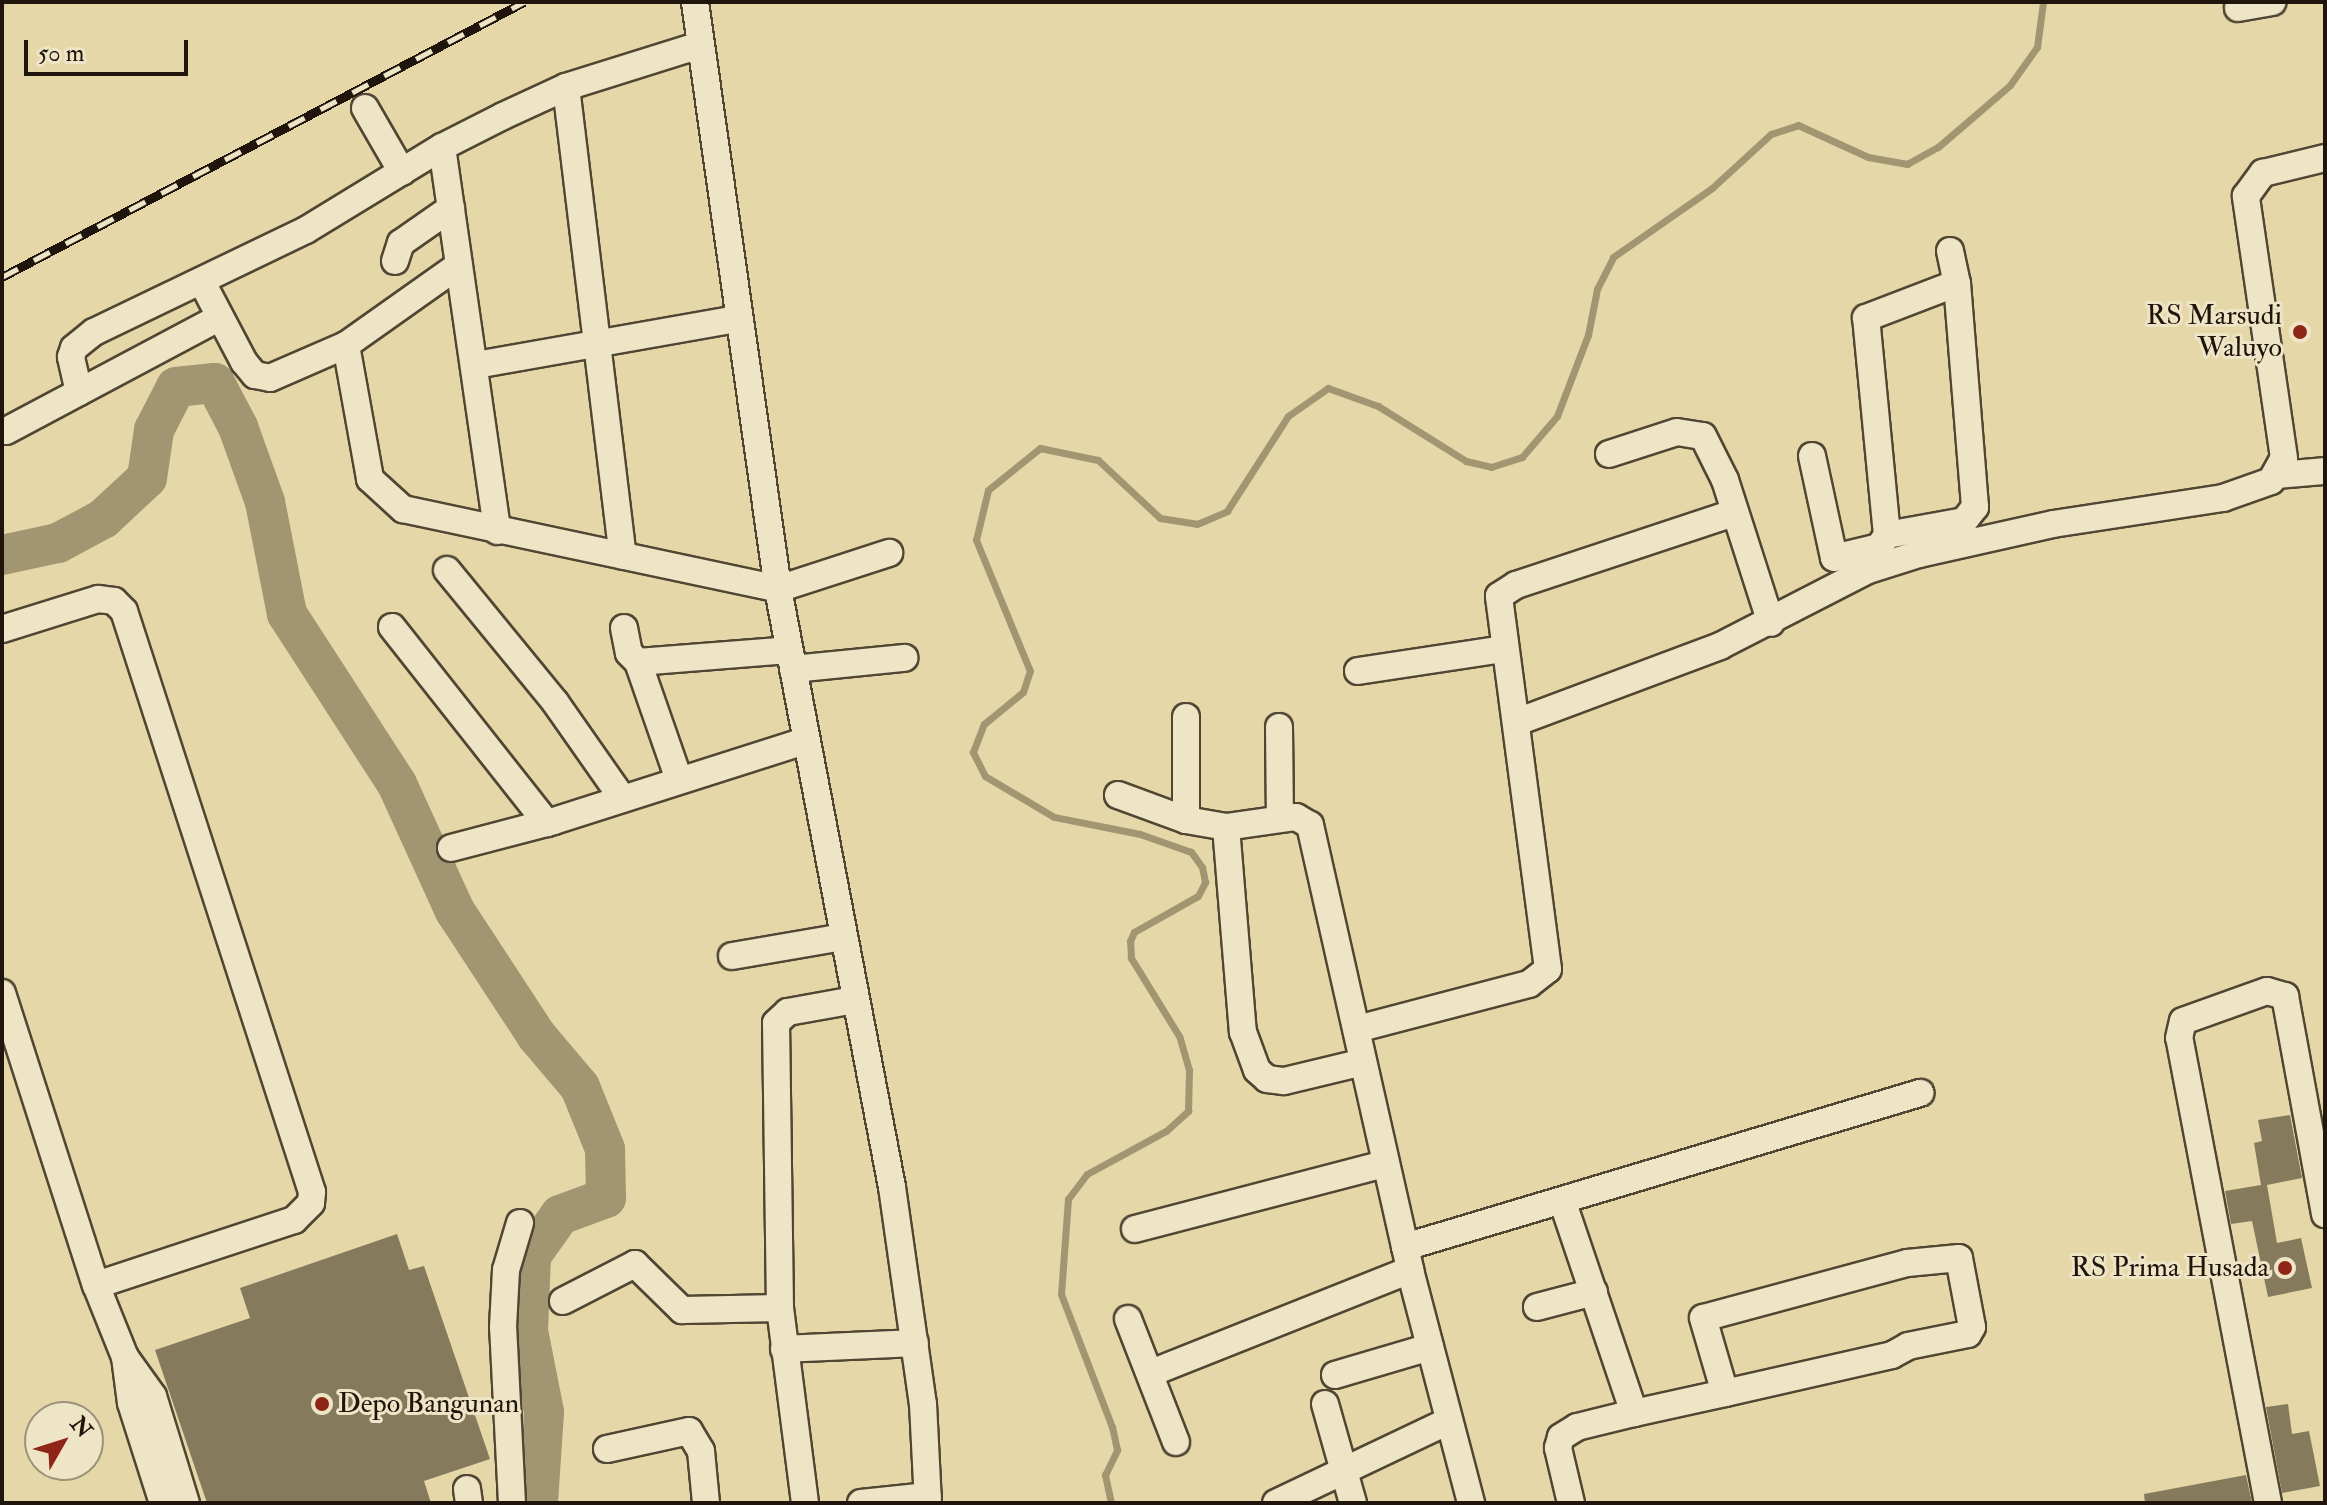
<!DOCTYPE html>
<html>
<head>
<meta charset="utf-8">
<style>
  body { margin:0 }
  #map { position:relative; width:2327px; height:1505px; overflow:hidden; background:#e5d7a7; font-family:"IM FELL Double Pica",serif }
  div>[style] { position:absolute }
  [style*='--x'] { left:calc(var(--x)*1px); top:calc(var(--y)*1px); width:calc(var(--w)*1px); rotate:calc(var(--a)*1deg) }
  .stream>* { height:7px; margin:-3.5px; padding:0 3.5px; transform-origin:3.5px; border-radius:3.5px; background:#a29572 }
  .river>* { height:40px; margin:-20px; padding:0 20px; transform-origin:20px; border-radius:20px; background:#a29572 }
  .building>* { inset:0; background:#867a5d }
  .roads { filter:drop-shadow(2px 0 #504633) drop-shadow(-2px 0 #504633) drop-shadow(0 2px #504633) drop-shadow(0 -2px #504633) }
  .minor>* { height:26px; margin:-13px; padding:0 13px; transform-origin:13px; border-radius:13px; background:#eee5c6 }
  .rail>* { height:9px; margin-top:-4.5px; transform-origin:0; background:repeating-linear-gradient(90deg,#eee5c6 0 18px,#1f150c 0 36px); box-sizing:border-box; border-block:2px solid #1f150c }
  .dots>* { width:22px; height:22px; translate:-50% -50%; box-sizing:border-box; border:4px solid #eee5c6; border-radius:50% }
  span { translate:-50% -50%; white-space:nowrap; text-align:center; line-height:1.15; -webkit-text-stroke:6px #eee5c6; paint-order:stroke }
  .poi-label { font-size:28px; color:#1f150c }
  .right { translate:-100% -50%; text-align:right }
  .left { translate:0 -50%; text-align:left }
  .frame { position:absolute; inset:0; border:4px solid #1f150c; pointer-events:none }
  .north { position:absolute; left:24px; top:1401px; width:80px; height:80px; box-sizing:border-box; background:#eee5c6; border:2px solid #9b927c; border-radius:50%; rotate:51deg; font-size:22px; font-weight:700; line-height:32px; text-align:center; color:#1f150c }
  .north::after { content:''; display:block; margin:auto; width:28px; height:36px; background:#8f2418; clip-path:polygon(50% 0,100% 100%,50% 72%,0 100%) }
  .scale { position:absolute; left:24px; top:40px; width:164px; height:36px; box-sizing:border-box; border:4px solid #1f150c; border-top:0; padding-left:10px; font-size:24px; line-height:28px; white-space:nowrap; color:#1f150c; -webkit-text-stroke:6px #eee5c6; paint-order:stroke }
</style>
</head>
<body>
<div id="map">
  <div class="stream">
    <i style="--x:1111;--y:1503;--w:29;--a:-102"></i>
    <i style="--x:1105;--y:1475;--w:28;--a:-64"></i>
    <i style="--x:1117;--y:1450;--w:24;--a:-102"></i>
    <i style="--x:1112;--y:1427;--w:142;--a:-111"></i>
    <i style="--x:1061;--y:1294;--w:95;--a:-85.8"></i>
    <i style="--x:1068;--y:1199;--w:31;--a:-53"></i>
    <i style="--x:1087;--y:1174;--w:90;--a:-28.6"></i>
    <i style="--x:1166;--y:1131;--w:30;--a:-42"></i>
    <i style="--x:1188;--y:1111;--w:41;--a:-88.6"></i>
    <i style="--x:1189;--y:1070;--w:35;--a:-106"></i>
    <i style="--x:1179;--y:1036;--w:92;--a:-121.6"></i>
    <i style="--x:1131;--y:958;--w:17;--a:-93"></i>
    <i style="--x:1130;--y:941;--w:10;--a:-66"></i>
    <i style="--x:1134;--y:932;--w:73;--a:-29.4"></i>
    <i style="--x:1198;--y:896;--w:16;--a:-63"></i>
    <i style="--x:1205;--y:882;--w:15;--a:-101"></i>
    <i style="--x:1202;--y:867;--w:19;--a:-126"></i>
    <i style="--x:1191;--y:852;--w:54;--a:-160.6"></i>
    <i style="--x:1140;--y:834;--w:88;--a:-168.8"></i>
    <i style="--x:1054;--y:817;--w:80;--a:-149.3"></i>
    <i style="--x:985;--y:776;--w:27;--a:-117"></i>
    <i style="--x:973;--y:752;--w:30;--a:-69"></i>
    <i style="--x:984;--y:724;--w:50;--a:-39.4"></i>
    <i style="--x:1023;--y:692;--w:22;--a:-72"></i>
    <i style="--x:1030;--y:671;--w:142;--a:-112.4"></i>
    <i style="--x:976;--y:540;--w:51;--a:-76.5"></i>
    <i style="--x:988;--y:490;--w:67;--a:-38.9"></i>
    <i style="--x:1040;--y:448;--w:59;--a:11.7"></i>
    <i style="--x:1098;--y:460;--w:85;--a:43.1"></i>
    <i style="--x:1160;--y:518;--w:37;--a:9"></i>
    <i style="--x:1197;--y:524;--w:33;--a:-23"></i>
    <i style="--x:1227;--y:511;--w:113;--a:-57.3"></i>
    <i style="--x:1288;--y:416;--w:49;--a:-35"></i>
    <i style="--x:1328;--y:388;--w:53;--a:19.8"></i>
    <i style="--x:1378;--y:406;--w:104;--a:32"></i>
    <i style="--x:1466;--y:461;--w:26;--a:13"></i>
    <i style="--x:1491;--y:467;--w:33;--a:-18"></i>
    <i style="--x:1522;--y:457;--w:54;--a:-49.5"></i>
    <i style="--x:1557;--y:416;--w:87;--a:-69.1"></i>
    <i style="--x:1588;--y:335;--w:47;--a:-78.9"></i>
    <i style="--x:1597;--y:289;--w:36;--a:-63"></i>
    <i style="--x:1613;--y:257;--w:121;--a:-34.9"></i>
    <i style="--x:1712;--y:188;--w:80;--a:-42.5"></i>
    <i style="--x:1771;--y:134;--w:28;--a:-18"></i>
    <i style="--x:1798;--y:125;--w:77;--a:24.6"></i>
    <i style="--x:1868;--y:157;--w:40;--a:10"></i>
    <i style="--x:1907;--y:164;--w:35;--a:-29"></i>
    <i style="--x:1938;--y:147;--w:95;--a:-40.7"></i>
    <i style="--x:2010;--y:85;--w:47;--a:-54.6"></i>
    <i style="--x:2037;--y:47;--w:45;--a:-82.4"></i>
  </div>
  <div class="river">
    <i style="--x:2;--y:555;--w:57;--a:-12.1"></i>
    <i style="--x:58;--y:543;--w:51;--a:-28.1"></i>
    <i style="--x:103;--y:519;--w:60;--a:-43"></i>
    <i style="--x:147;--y:478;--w:49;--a:-81.7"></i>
    <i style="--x:154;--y:430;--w:48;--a:-62.9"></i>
    <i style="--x:176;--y:387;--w:39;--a:-6"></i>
    <i style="--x:215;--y:383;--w:50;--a:62.4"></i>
    <i style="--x:238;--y:427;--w:80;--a:70.2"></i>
    <i style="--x:265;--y:502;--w:114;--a:78.9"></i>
    <i style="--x:287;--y:614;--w:202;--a:57.1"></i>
    <i style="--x:397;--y:784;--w:140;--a:65.5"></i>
    <i style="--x:455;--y:911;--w:148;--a:56.8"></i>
    <i style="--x:536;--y:1035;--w:68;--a:49.8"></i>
    <i style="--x:580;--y:1087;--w:67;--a:68"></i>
    <i style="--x:605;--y:1149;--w:49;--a:88.8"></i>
    <i style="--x:606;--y:1198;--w:49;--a:159.7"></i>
    <i style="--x:560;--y:1215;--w:50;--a:125.3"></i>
    <i style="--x:531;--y:1256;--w:75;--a:92.3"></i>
    <i style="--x:528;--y:1331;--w:83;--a:78.8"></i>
    <i style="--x:544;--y:1412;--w:91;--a:93.8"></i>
  </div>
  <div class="building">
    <i style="clip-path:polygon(2290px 1115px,2302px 1178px,2267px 1185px,2277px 1243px,2301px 1238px,2312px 1288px,2268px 1297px,2252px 1221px,2231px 1224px,2225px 1191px,2261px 1185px,2254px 1143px,2262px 1141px,2258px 1120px)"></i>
    <i style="clip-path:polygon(397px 1234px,409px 1270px,424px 1266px,490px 1459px,424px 1481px,431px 1503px,207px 1503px,155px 1350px,250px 1318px,240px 1288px)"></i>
    <i style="clip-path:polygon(2288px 1404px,2292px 1434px,2309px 1431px,2320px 1486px,2282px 1493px,2266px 1407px)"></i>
    <i style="clip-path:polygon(2246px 1475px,2252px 1503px,2145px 1503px,2144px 1494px)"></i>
  </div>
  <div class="roads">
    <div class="minor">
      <i style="--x:695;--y:2;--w:593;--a:81.95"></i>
      <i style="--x:778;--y:589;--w:609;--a:79.21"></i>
      <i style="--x:892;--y:1187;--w:219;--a:81.9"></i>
      <i style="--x:923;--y:1404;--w:99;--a:87.1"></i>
      <i style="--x:2238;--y:8;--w:35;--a:-10"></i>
      <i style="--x:566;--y:87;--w:472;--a:83.1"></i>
      <i style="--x:365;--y:108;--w:74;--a:60"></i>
      <i style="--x:442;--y:147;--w:388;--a:81.8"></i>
      <i style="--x:1950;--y:251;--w:33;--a:78"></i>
      <i style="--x:1957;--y:283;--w:225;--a:85.4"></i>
      <i style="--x:1975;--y:507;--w:18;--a:128"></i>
      <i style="--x:1964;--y:521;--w:78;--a:169.7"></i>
      <i style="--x:1887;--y:535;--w:218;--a:-95.5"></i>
      <i style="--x:1866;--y:318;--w:97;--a:-21"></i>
      <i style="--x:395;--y:261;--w:19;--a:-72"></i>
      <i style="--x:401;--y:243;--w:61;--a:-35"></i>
      <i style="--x:203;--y:284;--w:88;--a:62.3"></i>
      <i style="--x:244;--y:362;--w:17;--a:50"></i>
      <i style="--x:255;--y:375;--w:15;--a:11"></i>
      <i style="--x:270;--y:378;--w:83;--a:-23.5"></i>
      <i style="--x:346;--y:345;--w:138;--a:-35.3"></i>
      <i style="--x:346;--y:345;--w:136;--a:79.8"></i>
      <i style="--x:370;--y:479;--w:45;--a:42.3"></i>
      <i style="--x:403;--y:509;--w:383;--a:12"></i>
      <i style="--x:778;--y:589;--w:117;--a:-18"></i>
      <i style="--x:476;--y:365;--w:266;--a:-10"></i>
      <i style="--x:79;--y:392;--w:36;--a:-103"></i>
      <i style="--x:71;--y:357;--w:9;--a:-72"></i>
      <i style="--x:74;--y:348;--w:26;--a:-39"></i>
      <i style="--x:94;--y:332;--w:235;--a:-25.7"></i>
      <i style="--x:306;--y:230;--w:159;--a:-31.4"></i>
      <i style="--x:442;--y:147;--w:68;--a:-26.9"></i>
      <i style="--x:503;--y:116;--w:69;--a:-24.7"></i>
      <i style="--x:566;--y:87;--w:140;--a:-17.4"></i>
      <i style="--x:6;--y:431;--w:242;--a:-28"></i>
      <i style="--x:1609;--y:454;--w:71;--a:-17.9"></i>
      <i style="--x:1677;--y:432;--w:26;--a:9"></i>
      <i style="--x:1703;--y:436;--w:49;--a:63.4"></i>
      <i style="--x:1725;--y:480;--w:150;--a:72.2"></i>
      <i style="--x:1812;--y:456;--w:104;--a:77.8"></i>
      <i style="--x:1834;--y:558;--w:46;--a:-13.7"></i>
      <i style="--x:1879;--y:547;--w:14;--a:-56"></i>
      <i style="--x:2278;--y:475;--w:47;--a:-4.9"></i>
      <i style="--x:447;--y:570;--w:171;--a:50.7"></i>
      <i style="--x:555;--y:702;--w:118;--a:55"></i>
      <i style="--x:392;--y:627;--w:250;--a:51.7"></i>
      <i style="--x:624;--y:628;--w:25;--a:79"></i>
      <i style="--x:629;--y:653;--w:13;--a:45"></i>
      <i style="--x:638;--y:662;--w:151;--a:-4.5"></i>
      <i style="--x:2;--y:629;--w:101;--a:-17.4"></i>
      <i style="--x:98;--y:599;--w:16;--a:7"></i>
      <i style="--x:114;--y:601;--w:14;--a:45"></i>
      <i style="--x:124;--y:611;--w:611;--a:72.07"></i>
      <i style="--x:312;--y:1192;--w:11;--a:95"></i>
      <i style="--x:311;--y:1203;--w:24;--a:135"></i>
      <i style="--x:294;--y:1220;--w:208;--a:161.8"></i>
      <i style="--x:638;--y:662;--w:125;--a:70.8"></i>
      <i style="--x:793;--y:669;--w:112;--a:-5.7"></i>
      <i style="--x:1358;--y:671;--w:147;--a:-8.6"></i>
      <i style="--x:1517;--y:722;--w:217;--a:-20.5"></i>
      <i style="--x:1720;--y:646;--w:166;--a:-27.2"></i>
      <i style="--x:1868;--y:570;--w:53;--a:-17.4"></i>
      <i style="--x:1919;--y:554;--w:137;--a:-12.6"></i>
      <i style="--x:2053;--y:524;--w:172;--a:-8.7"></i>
      <i style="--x:2223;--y:498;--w:51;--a:-19.5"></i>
      <i style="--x:2271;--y:481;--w:26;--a:-61"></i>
      <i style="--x:2284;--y:458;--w:265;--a:-98.3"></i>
      <i style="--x:2246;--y:196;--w:29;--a:-54"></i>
      <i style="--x:2263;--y:173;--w:64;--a:-13.6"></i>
      <i style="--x:1279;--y:727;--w:91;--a:89.4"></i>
      <i style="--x:1118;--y:795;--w:72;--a:20.2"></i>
      <i style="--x:1186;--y:820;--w:41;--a:9.9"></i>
      <i style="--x:1226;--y:827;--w:71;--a:-8.1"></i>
      <i style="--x:1296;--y:817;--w:16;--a:30"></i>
      <i style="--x:1310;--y:825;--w:456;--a:77.3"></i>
      <i style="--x:1410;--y:1270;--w:241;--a:75.3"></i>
      <i style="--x:1186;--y:820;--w:103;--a:-90"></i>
      <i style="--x:1226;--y:827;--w:206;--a:85.3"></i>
      <i style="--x:1243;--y:1032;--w:40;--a:69.8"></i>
      <i style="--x:1257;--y:1070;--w:13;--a:42"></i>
      <i style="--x:1267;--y:1079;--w:17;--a:7"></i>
      <i style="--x:1284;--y:1081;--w:81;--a:-13.5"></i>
      <i style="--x:451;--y:848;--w:106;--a:-14.7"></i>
      <i style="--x:554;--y:821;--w:263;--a:-17.7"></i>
      <i style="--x:732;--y:956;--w:113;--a:-9.7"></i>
      <i style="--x:2;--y:993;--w:307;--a:72.2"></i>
      <i style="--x:96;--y:1285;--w:78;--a:68.1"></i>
      <i style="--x:125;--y:1357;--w:48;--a:54.3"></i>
      <i style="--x:153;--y:1396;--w:112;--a:72.9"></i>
      <i style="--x:1357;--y:1029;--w:178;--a:-14.7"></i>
      <i style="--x:1529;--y:984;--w:24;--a:-38"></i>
      <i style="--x:1548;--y:969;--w:376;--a:-97.5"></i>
      <i style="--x:1499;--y:596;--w:20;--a:-33"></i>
      <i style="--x:1516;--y:585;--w:230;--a:-18.3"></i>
      <i style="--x:1563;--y:1203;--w:222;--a:71.3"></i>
      <i style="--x:1135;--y:1229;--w:258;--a:-14.6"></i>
      <i style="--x:1405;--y:1247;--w:538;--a:-16.65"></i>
      <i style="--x:563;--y:1301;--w:81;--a:-27.2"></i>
      <i style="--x:635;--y:1264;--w:66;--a:44.4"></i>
      <i style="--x:682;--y:1310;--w:98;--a:-1.2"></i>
      <i style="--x:1537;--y:1307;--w:59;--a:-14.7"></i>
      <i style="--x:1128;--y:1319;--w:132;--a:68.7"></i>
      <i style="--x:784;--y:1349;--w:131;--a:-2.6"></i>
      <i style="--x:125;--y:1357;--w:46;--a:82.6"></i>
      <i style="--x:131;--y:1403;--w:105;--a:72.3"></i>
      <i style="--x:1151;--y:1373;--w:279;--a:-21.7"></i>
      <i style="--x:1335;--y:1375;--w:99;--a:-16.4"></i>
      <i style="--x:1325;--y:1404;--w:103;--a:74.2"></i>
      <i style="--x:607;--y:1449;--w:84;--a:-12.4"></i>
      <i style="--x:689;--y:1431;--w:23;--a:59"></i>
      <i style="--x:701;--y:1451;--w:52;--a:84.5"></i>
      <i style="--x:467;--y:1489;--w:14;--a:82"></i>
      <i style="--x:512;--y:1503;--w:176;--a:-92.9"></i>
      <i style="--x:503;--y:1327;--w:57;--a:-87"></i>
      <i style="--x:506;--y:1270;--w:49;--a:-73.4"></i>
      <i style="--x:805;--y:1503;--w:197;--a:-97.3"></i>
      <i style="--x:780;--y:1308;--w:285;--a:-90.8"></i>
      <i style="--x:776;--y:1023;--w:16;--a:-43"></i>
      <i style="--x:788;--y:1012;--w:68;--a:-10.2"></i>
      <i style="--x:861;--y:1503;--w:67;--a:-6"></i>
      <i style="--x:1276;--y:1503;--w:191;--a:-25.4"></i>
      <i style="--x:1571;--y:1503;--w:57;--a:-103.3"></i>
      <i style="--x:1558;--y:1448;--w:11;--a:-75"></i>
      <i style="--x:1561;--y:1437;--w:19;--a:-32"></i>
      <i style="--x:1577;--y:1427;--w:59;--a:-13.8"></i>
      <i style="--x:1634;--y:1413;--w:93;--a:-12.4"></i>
      <i style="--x:1725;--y:1393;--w:171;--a:-12.8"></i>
      <i style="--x:1892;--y:1355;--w:18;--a:-29"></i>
      <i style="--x:1908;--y:1346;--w:61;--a:-11.3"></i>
      <i style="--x:1968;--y:1334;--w:8;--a:-60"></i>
      <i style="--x:1972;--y:1327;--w:70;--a:-100.7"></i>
      <i style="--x:1959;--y:1258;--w:52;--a:174.5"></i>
      <i style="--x:1907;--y:1263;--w:211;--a:164.9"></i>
      <i style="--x:1703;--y:1318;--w:78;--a:73.7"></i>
      <i style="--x:2268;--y:1503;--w:473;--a:-100.8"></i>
      <i style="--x:2179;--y:1038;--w:17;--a:-77"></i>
      <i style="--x:2183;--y:1021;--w:89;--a:-19.7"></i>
      <i style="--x:2267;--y:991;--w:19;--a:16"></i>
      <i style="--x:2285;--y:996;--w:222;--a:79.6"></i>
    </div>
  </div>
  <div class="rail">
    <i style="--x:2;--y:277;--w:590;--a:-27.78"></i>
  </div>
  <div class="dots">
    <i style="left:2300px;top:332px;background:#8f2418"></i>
    <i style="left:2285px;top:1268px;background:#8f2418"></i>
    <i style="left:322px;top:1404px;background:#8f2418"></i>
  </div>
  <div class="poi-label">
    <span class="right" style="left:2282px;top:332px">RS Marsudi<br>Waluyo</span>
    <span class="right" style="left:2269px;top:1268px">RS Prima Husada</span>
    <span class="left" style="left:338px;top:1404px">Depo Bangunan</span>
  </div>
  <div class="frame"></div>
  <div class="north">N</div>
  <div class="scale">50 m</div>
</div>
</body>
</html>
